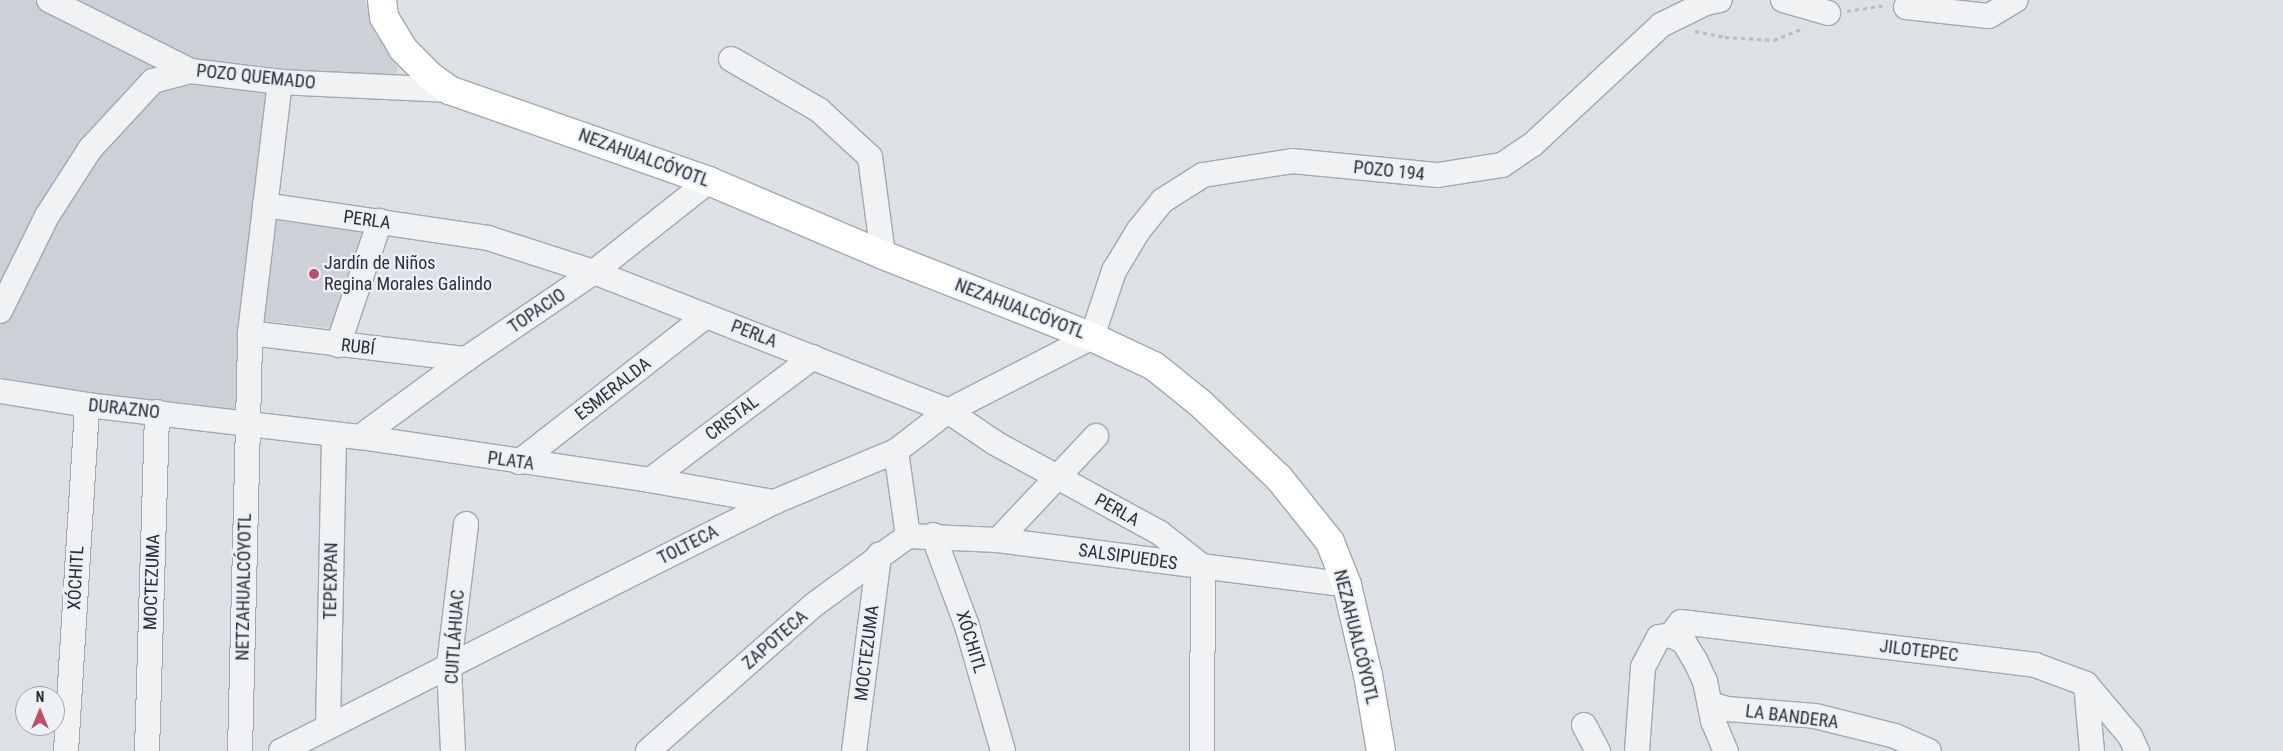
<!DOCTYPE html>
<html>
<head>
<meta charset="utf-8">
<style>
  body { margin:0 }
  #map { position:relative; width:2283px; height:751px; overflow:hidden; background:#dde1e6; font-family:"Roboto Condensed",sans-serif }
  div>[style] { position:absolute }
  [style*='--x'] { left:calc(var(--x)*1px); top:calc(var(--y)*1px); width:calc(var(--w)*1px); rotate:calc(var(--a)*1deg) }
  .built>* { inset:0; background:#ccd1d7 }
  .path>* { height:3px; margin-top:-1.5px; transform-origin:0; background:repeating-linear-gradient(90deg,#b8bcc0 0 4px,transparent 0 8px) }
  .roads { filter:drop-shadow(1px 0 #a3a8af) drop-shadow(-1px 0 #a3a8af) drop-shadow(0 1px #a3a8af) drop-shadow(0 -1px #a3a8af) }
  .minor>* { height:24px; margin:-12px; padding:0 12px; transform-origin:12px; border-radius:12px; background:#f0f2f4 }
  .major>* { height:28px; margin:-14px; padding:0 14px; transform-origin:14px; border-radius:14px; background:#fff }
  .dots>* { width:14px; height:14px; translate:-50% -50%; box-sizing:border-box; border:2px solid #edf0f4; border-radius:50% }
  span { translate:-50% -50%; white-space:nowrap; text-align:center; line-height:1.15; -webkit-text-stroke:4.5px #edf0f4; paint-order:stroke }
  .street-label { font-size:18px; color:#28303b }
  .poi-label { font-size:18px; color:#28303b }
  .left { translate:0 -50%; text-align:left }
  .north { position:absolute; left:15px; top:686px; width:50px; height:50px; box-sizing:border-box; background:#edf0f4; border:1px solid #9ea3aa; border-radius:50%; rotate:0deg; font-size:14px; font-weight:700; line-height:20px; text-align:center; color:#28303b }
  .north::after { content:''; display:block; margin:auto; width:18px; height:22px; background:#c14d66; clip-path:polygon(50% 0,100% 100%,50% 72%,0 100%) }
</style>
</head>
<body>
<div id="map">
  <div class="built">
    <i style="clip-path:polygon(0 0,365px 0,374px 28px,398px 68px,396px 76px,286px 70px,236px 410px,92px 394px,0 377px)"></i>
    <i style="clip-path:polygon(277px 210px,374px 227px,340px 329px,264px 321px)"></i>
  </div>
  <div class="path">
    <i style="--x:1847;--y:11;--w:39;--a:-9"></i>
    <i style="--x:1695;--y:31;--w:31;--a:11"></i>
    <i style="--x:1725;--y:37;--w:49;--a:3.5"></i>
    <i style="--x:1774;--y:40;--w:31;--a:-22"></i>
  </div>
  <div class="roads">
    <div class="minor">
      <i style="--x:49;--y:0;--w:159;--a:26.6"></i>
      <i style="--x:191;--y:71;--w:90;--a:7"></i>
      <i style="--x:280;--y:82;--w:169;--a:2.7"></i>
      <i style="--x:1783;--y:0;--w:47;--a:16.1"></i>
      <i style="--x:1906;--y:7;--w:83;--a:6.2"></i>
      <i style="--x:1989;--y:16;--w:31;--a:-31"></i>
      <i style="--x:731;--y:59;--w:102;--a:30.1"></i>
      <i style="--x:819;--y:110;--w:69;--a:42.7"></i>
      <i style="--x:870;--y:157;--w:99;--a:82.4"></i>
      <i style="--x:265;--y:205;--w:225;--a:8.4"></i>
      <i style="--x:488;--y:238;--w:111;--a:17.8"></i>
      <i style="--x:594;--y:272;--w:380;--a:21.4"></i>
      <i style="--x:948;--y:411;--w:57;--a:34.2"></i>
      <i style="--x:995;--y:443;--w:188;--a:28.6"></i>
      <i style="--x:1160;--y:533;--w:55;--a:38.3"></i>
      <i style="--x:0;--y:311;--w:106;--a:-63.7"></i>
      <i style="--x:47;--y:216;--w:80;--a:-57.3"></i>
      <i style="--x:90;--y:149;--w:93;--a:-47.2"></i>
      <i style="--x:153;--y:81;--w:39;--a:-15"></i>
      <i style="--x:250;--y:333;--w:218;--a:6.9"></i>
      <i style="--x:338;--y:345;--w:131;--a:-71.3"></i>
      <i style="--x:0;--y:391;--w:88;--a:9.1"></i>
      <i style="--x:87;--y:405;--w:275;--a:6.7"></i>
      <i style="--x:360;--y:437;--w:293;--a:8.4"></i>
      <i style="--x:650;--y:480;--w:126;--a:10.1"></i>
      <i style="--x:360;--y:437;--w:132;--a:-36.3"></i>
      <i style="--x:466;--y:359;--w:155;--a:-34.2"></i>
      <i style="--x:594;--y:272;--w:147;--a:-38.4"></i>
      <i style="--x:896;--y:451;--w:86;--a:82"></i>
      <i style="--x:519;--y:462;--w:237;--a:-38"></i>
      <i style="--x:650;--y:480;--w:204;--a:-37"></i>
      <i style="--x:933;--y:535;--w:97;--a:69.5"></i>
      <i style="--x:967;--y:626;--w:130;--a:73.9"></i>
      <i style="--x:908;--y:536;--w:90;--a:2.5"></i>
      <i style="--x:998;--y:540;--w:352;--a:7.3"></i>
      <i style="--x:998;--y:540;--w:143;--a:-46.7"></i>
      <i style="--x:1671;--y:635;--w:16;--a:-52"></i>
      <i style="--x:1681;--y:622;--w:357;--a:6.9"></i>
      <i style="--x:2035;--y:665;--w:54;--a:20.4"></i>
      <i style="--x:2086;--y:684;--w:68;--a:49.8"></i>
      <i style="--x:2130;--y:736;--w:17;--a:65"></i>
      <i style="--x:2086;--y:684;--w:67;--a:84.9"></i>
      <i style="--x:1710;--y:704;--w:18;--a:16"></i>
      <i style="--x:1727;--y:709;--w:88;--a:4.5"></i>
      <i style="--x:1815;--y:716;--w:82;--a:14"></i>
      <i style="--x:1895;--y:736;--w:37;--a:24"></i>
      <i style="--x:1584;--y:725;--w:30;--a:62"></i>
      <i style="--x:328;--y:726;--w:290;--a:-88.8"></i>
      <i style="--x:66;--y:751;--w:347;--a:-86.5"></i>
      <i style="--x:147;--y:751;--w:339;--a:-88.3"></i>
      <i style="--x:240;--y:751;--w:418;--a:-88.6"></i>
      <i style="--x:250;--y:333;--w:253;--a:-83.2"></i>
      <i style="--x:281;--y:751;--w:552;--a:-26.8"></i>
      <i style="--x:774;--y:502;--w:132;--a:-22.7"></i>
      <i style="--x:896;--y:451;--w:66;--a:-37.6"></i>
      <i style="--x:948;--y:411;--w:162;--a:-27.2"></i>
      <i style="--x:1092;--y:337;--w:70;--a:-71.6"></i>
      <i style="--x:1114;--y:271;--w:47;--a:-59"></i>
      <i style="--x:1138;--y:231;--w:38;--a:-51"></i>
      <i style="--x:1162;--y:201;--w:49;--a:-32.4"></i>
      <i style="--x:1203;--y:175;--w:90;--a:-8.9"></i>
      <i style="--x:1292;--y:161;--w:147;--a:5.5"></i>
      <i style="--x:1438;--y:175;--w:65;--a:-8.9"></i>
      <i style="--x:1502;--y:165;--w:36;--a:-34"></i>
      <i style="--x:1532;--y:145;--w:176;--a:-42.9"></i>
      <i style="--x:1661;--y:25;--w:50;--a:-26.1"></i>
      <i style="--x:1706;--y:3;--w:14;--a:-12"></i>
      <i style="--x:453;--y:751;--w:86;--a:-92.7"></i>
      <i style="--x:449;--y:665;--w:142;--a:-83.1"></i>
      <i style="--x:648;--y:751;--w:222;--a:-41.4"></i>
      <i style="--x:815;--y:604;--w:115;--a:-36.2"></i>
      <i style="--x:854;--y:751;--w:198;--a:-82.7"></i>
      <i style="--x:1202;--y:751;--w:184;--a:-89.7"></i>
      <i style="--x:1637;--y:751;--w:84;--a:-85.9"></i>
      <i style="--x:1643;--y:667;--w:34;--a:-62"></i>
      <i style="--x:1659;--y:637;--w:12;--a:-9"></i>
      <i style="--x:1671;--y:635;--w:15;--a:28"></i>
      <i style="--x:1684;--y:642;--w:21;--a:59"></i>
      <i style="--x:1695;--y:660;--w:23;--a:65"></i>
      <i style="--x:1705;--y:681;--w:41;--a:78.7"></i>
      <i style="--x:1713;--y:721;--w:33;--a:67"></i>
    </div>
    <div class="major">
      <i style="--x:382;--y:0;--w:17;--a:83"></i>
      <i style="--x:384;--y:17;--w:37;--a:59"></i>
      <i style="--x:403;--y:49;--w:38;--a:45"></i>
      <i style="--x:430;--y:76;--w:24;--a:36"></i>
      <i style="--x:449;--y:90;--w:275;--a:19.3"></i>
      <i style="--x:709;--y:181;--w:189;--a:23"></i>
      <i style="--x:883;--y:255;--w:225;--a:21.4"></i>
      <i style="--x:1092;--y:337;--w:68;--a:25.1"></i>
      <i style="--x:1154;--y:366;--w:59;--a:38.8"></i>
      <i style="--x:1200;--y:403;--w:109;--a:43.5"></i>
      <i style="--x:1279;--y:478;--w:82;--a:51.4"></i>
      <i style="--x:1330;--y:542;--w:46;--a:68.4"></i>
      <i style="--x:1347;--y:585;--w:92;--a:76.9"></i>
      <i style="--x:1368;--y:675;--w:77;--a:80.3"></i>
    </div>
  </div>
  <div class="dots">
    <i style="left:314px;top:274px;background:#c14d66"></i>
  </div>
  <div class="street-label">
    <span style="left:256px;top:77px;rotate:6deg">POZO QUEMADO</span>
    <span style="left:644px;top:158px;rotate:20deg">NEZAHUALCÓYOTL</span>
    <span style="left:1389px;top:171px;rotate:6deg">POZO 194</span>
    <span style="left:367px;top:220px;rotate:8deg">PERLA</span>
    <span style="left:1020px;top:309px;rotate:21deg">NEZAHUALCÓYOTL</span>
    <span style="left:537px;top:311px;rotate:-34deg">TOPACIO</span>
    <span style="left:754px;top:334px;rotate:21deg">PERLA</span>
    <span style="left:358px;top:347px;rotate:6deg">RUBÍ</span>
    <span style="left:613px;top:389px;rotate:-38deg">ESMERALDA</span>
    <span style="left:124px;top:409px;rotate:6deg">DURAZNO</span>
    <span style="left:732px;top:418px;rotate:-37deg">CRISTAL</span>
    <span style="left:511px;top:461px;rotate:8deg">PLATA</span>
    <span style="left:1117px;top:510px;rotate:29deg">PERLA</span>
    <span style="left:688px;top:545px;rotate:-27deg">TOLTECA</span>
    <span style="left:1128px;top:557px;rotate:8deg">SALSIPUEDES</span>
    <span style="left:76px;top:578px;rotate:-87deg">XÓCHITL</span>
    <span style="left:331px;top:581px;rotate:-89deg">TEPEXPAN</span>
    <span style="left:152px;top:582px;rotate:-88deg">MOCTEZUMA</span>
    <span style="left:244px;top:587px;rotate:-89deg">NETZAHUALCÓYOTL</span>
    <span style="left:455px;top:637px;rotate:-86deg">CUITLÁHUAC</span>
    <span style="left:1356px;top:637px;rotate:76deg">NEZAHUALCÓYOTL</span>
    <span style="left:775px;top:640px;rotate:-41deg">ZAPOTECA</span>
    <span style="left:971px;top:642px;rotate:73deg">XÓCHITL</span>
    <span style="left:1919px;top:651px;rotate:7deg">JILOTEPEC</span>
    <span style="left:867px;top:653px;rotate:-83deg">MOCTEZUMA</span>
    <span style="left:1792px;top:717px;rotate:7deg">LA BANDERA</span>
  </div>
  <div class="poi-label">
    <span class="left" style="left:324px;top:274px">Jardín de Niños<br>Regina Morales Galindo</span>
  </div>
  <div class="north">N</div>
</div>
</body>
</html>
